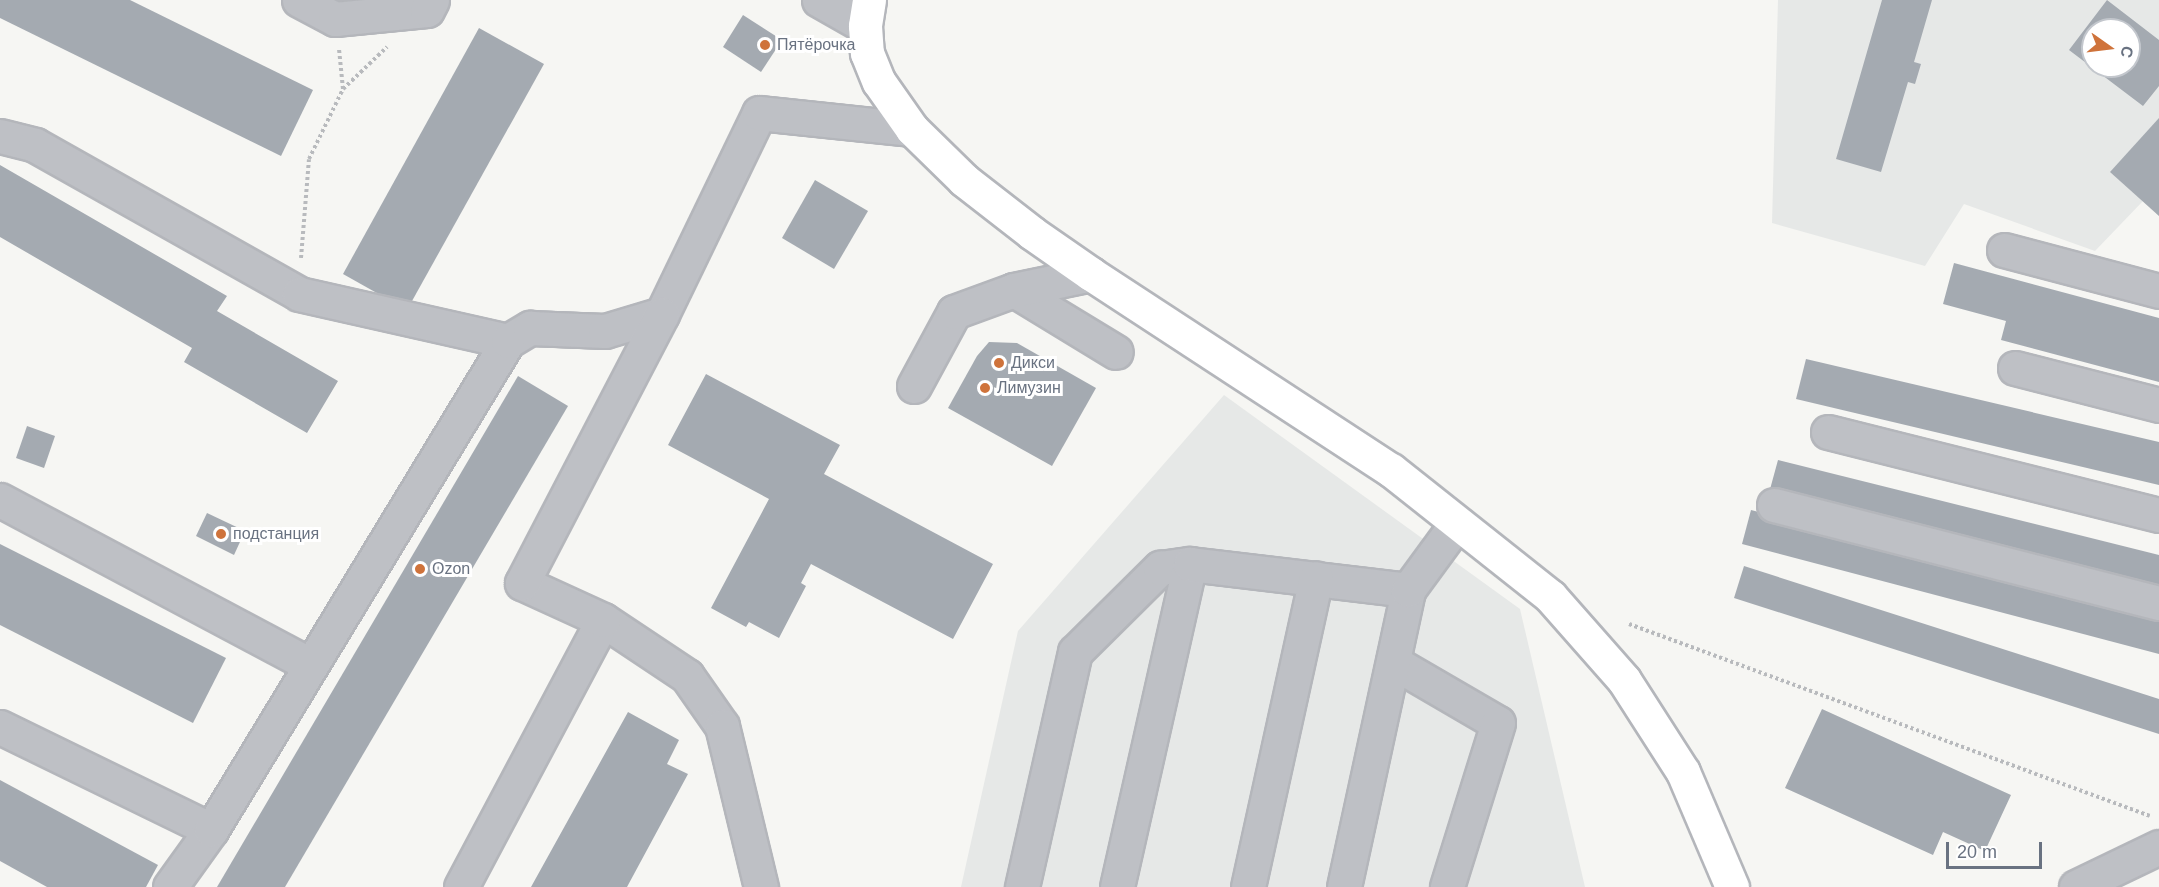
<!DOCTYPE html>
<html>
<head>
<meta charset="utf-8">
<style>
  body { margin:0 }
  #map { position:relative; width:2159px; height:887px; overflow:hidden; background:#f6f6f3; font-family:Helvetica,sans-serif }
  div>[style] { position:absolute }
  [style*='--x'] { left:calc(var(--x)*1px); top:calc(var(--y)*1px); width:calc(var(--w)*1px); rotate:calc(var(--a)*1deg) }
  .built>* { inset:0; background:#e6e8e7 }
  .building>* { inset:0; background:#a4aab1 }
  .path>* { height:4px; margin-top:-2px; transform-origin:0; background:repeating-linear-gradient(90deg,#b8babd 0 3px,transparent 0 6px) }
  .roads { filter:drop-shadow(2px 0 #b4b6bb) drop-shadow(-2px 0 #b4b6bb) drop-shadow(0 2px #b4b6bb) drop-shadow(0 -2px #b4b6bb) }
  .minor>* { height:33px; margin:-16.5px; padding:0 16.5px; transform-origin:16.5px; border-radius:16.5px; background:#bec0c5 }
  .major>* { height:33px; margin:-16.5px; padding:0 16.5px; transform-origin:16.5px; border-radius:16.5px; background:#fff }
  .dots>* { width:16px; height:16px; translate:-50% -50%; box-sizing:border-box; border:3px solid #fff; border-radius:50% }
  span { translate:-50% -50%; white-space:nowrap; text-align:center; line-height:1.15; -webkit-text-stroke:6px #fff; paint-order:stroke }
  .poi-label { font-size:16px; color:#697281 }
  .left { translate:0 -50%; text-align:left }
  .north { position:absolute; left:2081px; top:18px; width:60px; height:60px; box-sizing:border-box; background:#fff; border:2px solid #c3c7cd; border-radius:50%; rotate:104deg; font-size:16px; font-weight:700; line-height:24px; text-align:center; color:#697281 }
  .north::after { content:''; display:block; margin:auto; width:21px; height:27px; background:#cf733b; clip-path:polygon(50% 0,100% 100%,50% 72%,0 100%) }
  .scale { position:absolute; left:1946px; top:842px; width:96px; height:27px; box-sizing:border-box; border:3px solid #697281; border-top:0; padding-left:8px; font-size:18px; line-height:21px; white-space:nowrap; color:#697281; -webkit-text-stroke:4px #fff; paint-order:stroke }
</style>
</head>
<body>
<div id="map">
  <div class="built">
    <i style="clip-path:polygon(evenodd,1778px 0,2159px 0,2159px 216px,2143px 201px,2095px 251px,1964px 204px,1925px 266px,1772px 223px,1778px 0,2093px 30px,2129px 30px,2129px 66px,2093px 66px,2093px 30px)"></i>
    <i style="clip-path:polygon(1224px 395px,1520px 609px,1585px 887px,961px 887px,1018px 631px)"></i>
  </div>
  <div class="building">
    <i style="clip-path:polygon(0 0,130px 0,313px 90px,281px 156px,0 18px)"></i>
    <i style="clip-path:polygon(1882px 0,1932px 0,1914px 62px,1921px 64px,1915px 84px,1908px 82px,1881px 172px,1836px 159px)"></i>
    <i style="clip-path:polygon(evenodd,2107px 0,2159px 40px,2159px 86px,2143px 106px,2069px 50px,2107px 0,2093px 30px,2129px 30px,2129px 66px,2093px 66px,2093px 30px)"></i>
    <i style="clip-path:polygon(743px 15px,782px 40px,761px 72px,723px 47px)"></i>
    <i style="clip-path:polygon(479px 28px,544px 64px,407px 310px,343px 274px)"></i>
    <i style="clip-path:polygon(2159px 118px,2159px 216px,2110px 172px)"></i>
    <i style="clip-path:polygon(0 165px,227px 296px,217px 311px,338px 381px,307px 433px,184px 362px,192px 348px,0 237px)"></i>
    <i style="clip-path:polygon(815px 180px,868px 211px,834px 269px,782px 238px)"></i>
    <i style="clip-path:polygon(1954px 263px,2159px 318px,2159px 382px,2001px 340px,2006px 321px,1943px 304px)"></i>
    <i style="clip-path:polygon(989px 342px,1017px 343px,1096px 388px,1052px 466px,948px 408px,977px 356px)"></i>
    <i style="clip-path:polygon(1806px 359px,2159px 442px,2159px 485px,1796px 399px)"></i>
    <i style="clip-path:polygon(706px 374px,840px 445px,824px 474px,993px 564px,953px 639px,811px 564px,801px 583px,806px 586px,779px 638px,749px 622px,746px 627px,711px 608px,769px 499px,668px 445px)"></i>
    <i style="clip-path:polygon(518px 376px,568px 406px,285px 887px,217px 887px)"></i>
    <i style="clip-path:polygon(27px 426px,55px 436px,44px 468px,16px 458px)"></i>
    <i style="clip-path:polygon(1778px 460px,2159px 555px,2159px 590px,1769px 493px)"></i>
    <i style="clip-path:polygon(1751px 510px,2159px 617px,2159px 654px,1742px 544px)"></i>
    <i style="clip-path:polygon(207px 513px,245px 531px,234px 555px,196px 536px)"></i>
    <i style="clip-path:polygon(0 544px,226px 658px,193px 723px,0 625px)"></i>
    <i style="clip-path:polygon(1744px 566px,2159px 699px,2159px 734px,1734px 598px)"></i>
    <i style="clip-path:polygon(1822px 709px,2011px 795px,1985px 851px,1943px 832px,1933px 855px,1785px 788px)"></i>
    <i style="clip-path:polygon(628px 712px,679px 740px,667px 764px,688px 774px,627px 887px,531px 887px)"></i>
    <i style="clip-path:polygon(0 780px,158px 865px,146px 887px,47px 887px,0 861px)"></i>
  </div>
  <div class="path">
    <i style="--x:343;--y:89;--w:61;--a:-43.7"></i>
    <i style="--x:301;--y:258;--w:99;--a:-85.4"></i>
    <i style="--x:309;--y:159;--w:78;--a:-64.1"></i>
    <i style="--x:343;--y:89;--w:40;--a:-95.7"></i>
    <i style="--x:1629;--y:624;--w:555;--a:20.23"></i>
  </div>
  <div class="roads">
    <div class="minor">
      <i style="--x:299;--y:0;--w:41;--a:27.8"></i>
      <i style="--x:335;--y:19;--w:92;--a:-5.6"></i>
      <i style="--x:427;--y:10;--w:11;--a:-63"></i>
      <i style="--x:819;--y:0;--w:53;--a:29.5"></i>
      <i style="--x:0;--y:136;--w:36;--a:14"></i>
      <i style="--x:35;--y:145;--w:303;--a:29.4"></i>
      <i style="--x:299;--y:294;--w:214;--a:12.7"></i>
      <i style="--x:2004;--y:250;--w:160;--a:14.8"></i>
      <i style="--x:1014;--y:290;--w:119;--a:31.3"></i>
      <i style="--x:2015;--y:368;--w:149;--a:14.4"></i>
      <i style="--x:914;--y:386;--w:84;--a:-61.6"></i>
      <i style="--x:954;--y:312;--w:64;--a:-20.1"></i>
      <i style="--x:1014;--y:290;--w:79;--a:-11.7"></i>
      <i style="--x:1828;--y:432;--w:341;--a:14.1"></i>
      <i style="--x:0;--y:500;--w:351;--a:28"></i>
      <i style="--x:1774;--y:505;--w:397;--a:14.3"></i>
      <i style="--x:603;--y:620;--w:101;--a:33.7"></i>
      <i style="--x:687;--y:676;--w:61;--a:55"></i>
      <i style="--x:722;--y:726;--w:166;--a:76.4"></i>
      <i style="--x:1393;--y:662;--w:121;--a:30.2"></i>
      <i style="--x:1498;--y:723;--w:172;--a:107.3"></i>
      <i style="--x:0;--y:727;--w:235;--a:26"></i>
      <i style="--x:170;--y:887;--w:70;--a:-54.3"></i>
      <i style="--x:211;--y:830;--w:572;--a:-58.73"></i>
      <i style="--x:508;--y:341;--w:26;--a:-31"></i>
      <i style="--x:530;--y:328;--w:75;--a:2.3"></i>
      <i style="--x:605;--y:331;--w:59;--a:-16.6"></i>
      <i style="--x:662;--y:314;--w:223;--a:-64.2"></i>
      <i style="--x:759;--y:113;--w:154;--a:6"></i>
      <i style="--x:461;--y:887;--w:302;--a:-62"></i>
      <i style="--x:603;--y:620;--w:89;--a:-155.4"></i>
      <i style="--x:522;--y:583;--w:303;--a:-62.5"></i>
      <i style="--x:1022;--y:887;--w:241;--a:-77.3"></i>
      <i style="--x:1075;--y:652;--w:120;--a:-44.7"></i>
      <i style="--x:1160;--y:568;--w:30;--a:-8"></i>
      <i style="--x:1117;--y:887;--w:331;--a:-77.3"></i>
      <i style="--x:1190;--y:564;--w:220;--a:6.8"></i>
      <i style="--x:1248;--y:887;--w:316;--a:-77.6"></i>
      <i style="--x:1344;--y:887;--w:304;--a:-77.8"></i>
      <i style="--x:1408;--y:590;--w:83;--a:-53.8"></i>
      <i style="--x:2076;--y:887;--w:92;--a:-25.7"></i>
    </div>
    <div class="major">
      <i style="--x:869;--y:0;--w:26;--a:99"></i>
      <i style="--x:865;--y:26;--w:27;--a:86"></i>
      <i style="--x:867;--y:53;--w:31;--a:68"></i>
      <i style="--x:879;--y:82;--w:57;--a:54.9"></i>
      <i style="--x:912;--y:129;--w:73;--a:44.4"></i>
      <i style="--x:964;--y:180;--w:86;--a:37.9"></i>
      <i style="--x:1032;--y:233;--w:72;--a:34.8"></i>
      <i style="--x:1091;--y:274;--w:358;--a:33.2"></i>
      <i style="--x:1391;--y:470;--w:203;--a:38.4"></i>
      <i style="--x:1550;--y:596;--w:112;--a:48.6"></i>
      <i style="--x:1624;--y:680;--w:109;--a:57.3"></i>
      <i style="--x:1683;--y:772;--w:125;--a:66.9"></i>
    </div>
  </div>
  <div class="dots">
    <i style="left:765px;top:45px;background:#cf733b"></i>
    <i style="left:999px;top:363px;background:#cf733b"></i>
    <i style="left:985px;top:388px;background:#cf733b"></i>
    <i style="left:221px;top:534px;background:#cf733b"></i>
    <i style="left:420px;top:569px;background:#cf733b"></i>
  </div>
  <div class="poi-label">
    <span class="left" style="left:777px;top:45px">Пятёрочка</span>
    <span class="left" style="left:1011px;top:363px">Дикси</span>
    <span class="left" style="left:997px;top:388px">Лимузин</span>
    <span class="left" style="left:233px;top:534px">подстанция</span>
    <span class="left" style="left:432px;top:569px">Ozon</span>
  </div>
  <div class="north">С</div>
  <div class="scale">20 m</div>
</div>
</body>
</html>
